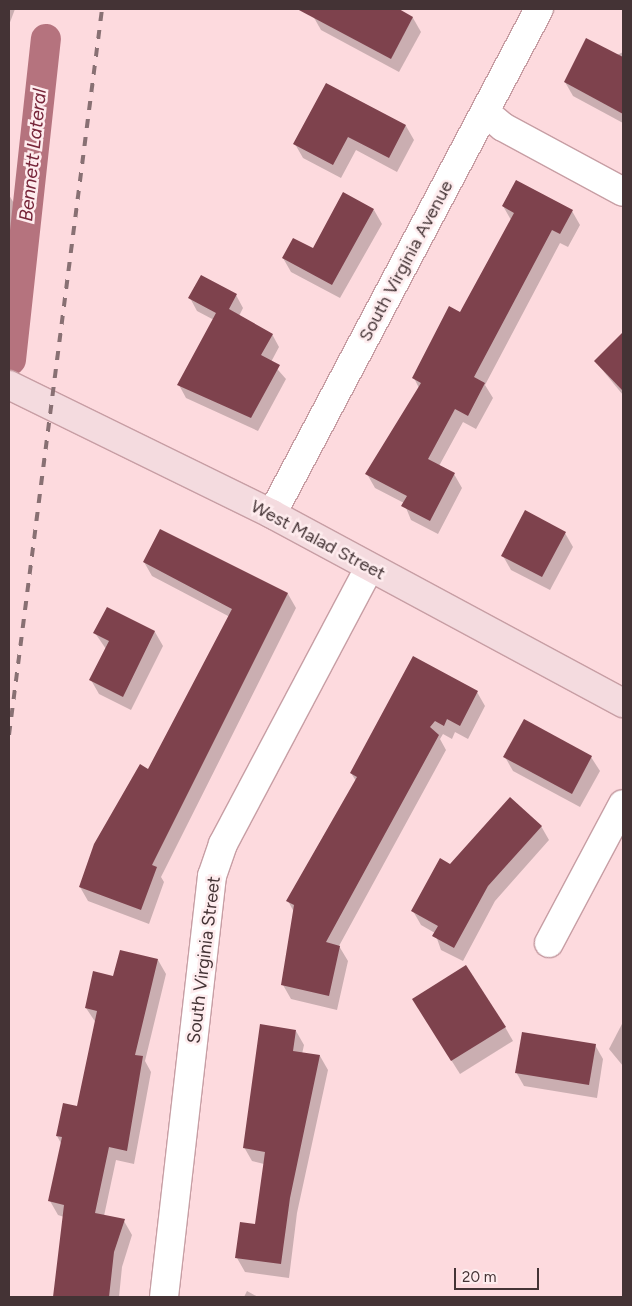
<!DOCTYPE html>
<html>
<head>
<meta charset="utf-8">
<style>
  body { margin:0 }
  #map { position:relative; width:632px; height:1306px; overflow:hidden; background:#fddade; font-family:Figtree,sans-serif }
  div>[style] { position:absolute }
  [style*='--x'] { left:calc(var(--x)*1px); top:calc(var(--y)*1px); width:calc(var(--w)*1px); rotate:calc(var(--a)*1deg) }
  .shadow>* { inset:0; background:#0003 }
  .canal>* { height:30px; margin:-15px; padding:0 15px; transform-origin:15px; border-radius:15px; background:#b5737e }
  .building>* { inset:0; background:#7e424d }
  .roads { filter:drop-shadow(1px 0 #c79ea4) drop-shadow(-1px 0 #c79ea4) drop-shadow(0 1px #c79ea4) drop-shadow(0 -1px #c79ea4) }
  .street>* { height:28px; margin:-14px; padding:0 14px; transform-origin:14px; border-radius:14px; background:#fff }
  .secondary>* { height:28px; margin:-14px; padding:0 14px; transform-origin:14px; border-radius:14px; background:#f4dbdf }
  .rail>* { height:4px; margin-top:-2px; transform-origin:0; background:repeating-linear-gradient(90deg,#887073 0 9px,transparent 0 18px) }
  span { translate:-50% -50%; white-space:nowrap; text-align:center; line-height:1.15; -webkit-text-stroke:5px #feecee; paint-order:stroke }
  .street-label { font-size:18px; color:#443335 }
  .water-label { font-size:19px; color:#77263a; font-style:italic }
  .frame { position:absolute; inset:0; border:10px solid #443335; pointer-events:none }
  .scale { position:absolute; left:454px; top:1268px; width:85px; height:22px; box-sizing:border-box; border:2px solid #443335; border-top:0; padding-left:6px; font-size:15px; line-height:18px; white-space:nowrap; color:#443335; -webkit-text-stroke:4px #feecee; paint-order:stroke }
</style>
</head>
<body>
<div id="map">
  <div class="shadow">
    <i style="clip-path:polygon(9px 9px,15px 9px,9px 25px)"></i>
    <i style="clip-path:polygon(317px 9px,396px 9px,413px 18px,421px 32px,399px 72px,321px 30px,313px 16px)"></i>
    <i style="clip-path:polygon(623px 52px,623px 123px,573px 96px,565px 82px)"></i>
    <i style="clip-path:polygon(326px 85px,406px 126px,414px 140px,397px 172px,356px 150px,341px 178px,303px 158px,295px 144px)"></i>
    <i style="clip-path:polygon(9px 195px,21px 215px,9px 237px)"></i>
    <i style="clip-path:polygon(503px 206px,572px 211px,580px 225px,568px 247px,560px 243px,485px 385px,493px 398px,476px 429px,463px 422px,439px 466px,454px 474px,462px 488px,438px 534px,411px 520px,404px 503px,375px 488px,367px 474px,419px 388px,414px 378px,461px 314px,511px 220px)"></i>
    <i style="clip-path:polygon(374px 210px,382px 224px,340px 298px,291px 272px,283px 258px,314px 250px)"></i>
    <i style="clip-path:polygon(236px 295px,243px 308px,239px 316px,272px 334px,279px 347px,271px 362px,286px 379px,258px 431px,186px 398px,179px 385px,214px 320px,197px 311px,190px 298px)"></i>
    <i style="clip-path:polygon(623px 334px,623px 395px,595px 361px)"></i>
    <i style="clip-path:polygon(161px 531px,288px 594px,296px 608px,161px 877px,164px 882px,149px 924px,88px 901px,80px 887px,149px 770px,230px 617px,152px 576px,144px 562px)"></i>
    <i style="clip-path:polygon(565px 533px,573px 547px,550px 590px,511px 570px,503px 556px)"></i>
    <i style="clip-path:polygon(107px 609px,155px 632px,163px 646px,131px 710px,99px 694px,91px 680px,106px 649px,95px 633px)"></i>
    <i style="clip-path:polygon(477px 692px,485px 706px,468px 739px,455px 732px,452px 739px,443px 734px,440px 739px,446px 750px,339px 946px,348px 961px,337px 1010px,291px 999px,283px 985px,294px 912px,288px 901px,356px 781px,351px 773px)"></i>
    <i style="clip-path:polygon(505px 757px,591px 757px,600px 771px,580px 807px,513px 771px)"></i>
    <i style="clip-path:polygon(541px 826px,549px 840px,495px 901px,463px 961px,441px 950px,435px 933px,421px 925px,413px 911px,451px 866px)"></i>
    <i style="clip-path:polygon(158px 960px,166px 974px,145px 1061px,151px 1072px,134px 1164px,116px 1160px,104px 1216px,124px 1221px,132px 1235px,122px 1267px,119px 1297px,54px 1297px,64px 1217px,58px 1215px,50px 1201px,62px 1145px,57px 1136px,78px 1108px,96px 1023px,86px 1008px,114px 978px)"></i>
    <i style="clip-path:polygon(422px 1014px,505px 1027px,513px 1041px,460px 1074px)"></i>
    <i style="clip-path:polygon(623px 1022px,623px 1066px,609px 1049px)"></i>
    <i style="clip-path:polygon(296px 1031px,304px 1045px,302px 1054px,320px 1056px,328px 1070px,297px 1213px,289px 1278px,245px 1272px,237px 1258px,256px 1225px,264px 1164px,252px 1161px,244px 1147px)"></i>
    <i style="clip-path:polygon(595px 1045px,603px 1059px,597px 1098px,524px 1086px,516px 1072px)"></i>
    <i style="clip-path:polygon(247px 1291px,258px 1297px,244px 1297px)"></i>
  </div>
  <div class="canal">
    <i style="--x:11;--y:360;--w:323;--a:-83.8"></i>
  </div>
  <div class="building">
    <i style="clip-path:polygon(297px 9px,399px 9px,413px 17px,391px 59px)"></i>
    <i style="clip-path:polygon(586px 38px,623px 57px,623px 114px,564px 82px)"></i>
    <i style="clip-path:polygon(326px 83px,406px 125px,389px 158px,348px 137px,333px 165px,293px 144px)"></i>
    <i style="clip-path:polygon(516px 180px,573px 210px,560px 234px,552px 230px,474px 377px,485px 383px,468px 416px,455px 409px,428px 459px,455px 473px,430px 521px,401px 506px,407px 496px,365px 474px,421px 383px,412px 378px,449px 306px,460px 312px,514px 213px,502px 206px)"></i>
    <i style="clip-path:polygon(343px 192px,374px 209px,332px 285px,282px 258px,293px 238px,313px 248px)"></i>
    <i style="clip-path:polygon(201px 275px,237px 294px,229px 309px,273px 334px,261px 355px,280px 365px,251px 418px,177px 385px,216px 313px,188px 298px)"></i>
    <i style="clip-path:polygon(623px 332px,623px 391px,594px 361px)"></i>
    <i style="clip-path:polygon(525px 510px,566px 532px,542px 577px,501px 556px)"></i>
    <i style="clip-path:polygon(160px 529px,288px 593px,152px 865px,157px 867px,141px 910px,79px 887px,94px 844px,140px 764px,148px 769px,232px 609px,143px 562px)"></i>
    <i style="clip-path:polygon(107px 607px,155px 631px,123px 697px,89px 680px,109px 641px,93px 633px)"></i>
    <i style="clip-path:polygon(413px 656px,478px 691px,460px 726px,447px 719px,444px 726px,435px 721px,430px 727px,439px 735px,326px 942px,340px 946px,329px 996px,281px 985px,294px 905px,286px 901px,357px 777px,350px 773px)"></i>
    <i style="clip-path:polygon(524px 719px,592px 756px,572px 794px,503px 757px)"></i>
    <i style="clip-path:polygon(510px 797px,542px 826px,488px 886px,454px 948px,432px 936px,438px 926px,411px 911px,440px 858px,450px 864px)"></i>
    <i style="clip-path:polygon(120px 950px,158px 959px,135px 1055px,143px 1056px,127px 1151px,109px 1147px,95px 1213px,125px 1219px,114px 1252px,109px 1297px,53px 1297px,64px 1205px,48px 1201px,62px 1137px,56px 1136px,63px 1103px,77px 1106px,97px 1011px,85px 1008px,93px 971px,113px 976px)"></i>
    <i style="clip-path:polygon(466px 965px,506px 1027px,451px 1061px,412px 999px)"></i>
    <i style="clip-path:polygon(260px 1024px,296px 1030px,293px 1051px,320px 1055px,290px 1198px,281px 1264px,235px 1258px,240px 1222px,255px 1224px,265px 1152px,243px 1148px)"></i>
    <i style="clip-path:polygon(522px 1032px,596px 1044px,589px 1085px,515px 1073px)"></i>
  </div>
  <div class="roads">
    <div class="street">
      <i style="--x:485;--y:112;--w:23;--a:40"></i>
      <i style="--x:503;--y:127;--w:136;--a:28.4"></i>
      <i style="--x:272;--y:514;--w:571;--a:-62.13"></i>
      <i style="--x:549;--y:943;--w:157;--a:-62"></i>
      <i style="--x:164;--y:1297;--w:424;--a:-83.5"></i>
      <i style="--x:212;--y:876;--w:34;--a:-71"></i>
      <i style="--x:223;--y:844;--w:312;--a:-62.1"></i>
    </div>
    <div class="secondary">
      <i style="--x:9;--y:385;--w:293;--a:26.1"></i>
      <i style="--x:272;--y:514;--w:399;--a:28.3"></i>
    </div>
  </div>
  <div class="rail">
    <i style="--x:9;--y:735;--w:732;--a:-82.7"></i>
  </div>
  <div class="street-label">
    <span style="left:406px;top:261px;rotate:-62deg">South Virginia Avenue</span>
    <span style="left:318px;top:540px;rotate:28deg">West Malad Street</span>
    <span style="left:204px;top:960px;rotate:-83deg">South Virginia Street</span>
  </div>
  <div class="water-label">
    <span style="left:33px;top:155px;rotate:-84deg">Bennett Lateral</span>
  </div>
  <div class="frame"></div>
  <div class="scale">20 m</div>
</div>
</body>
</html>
